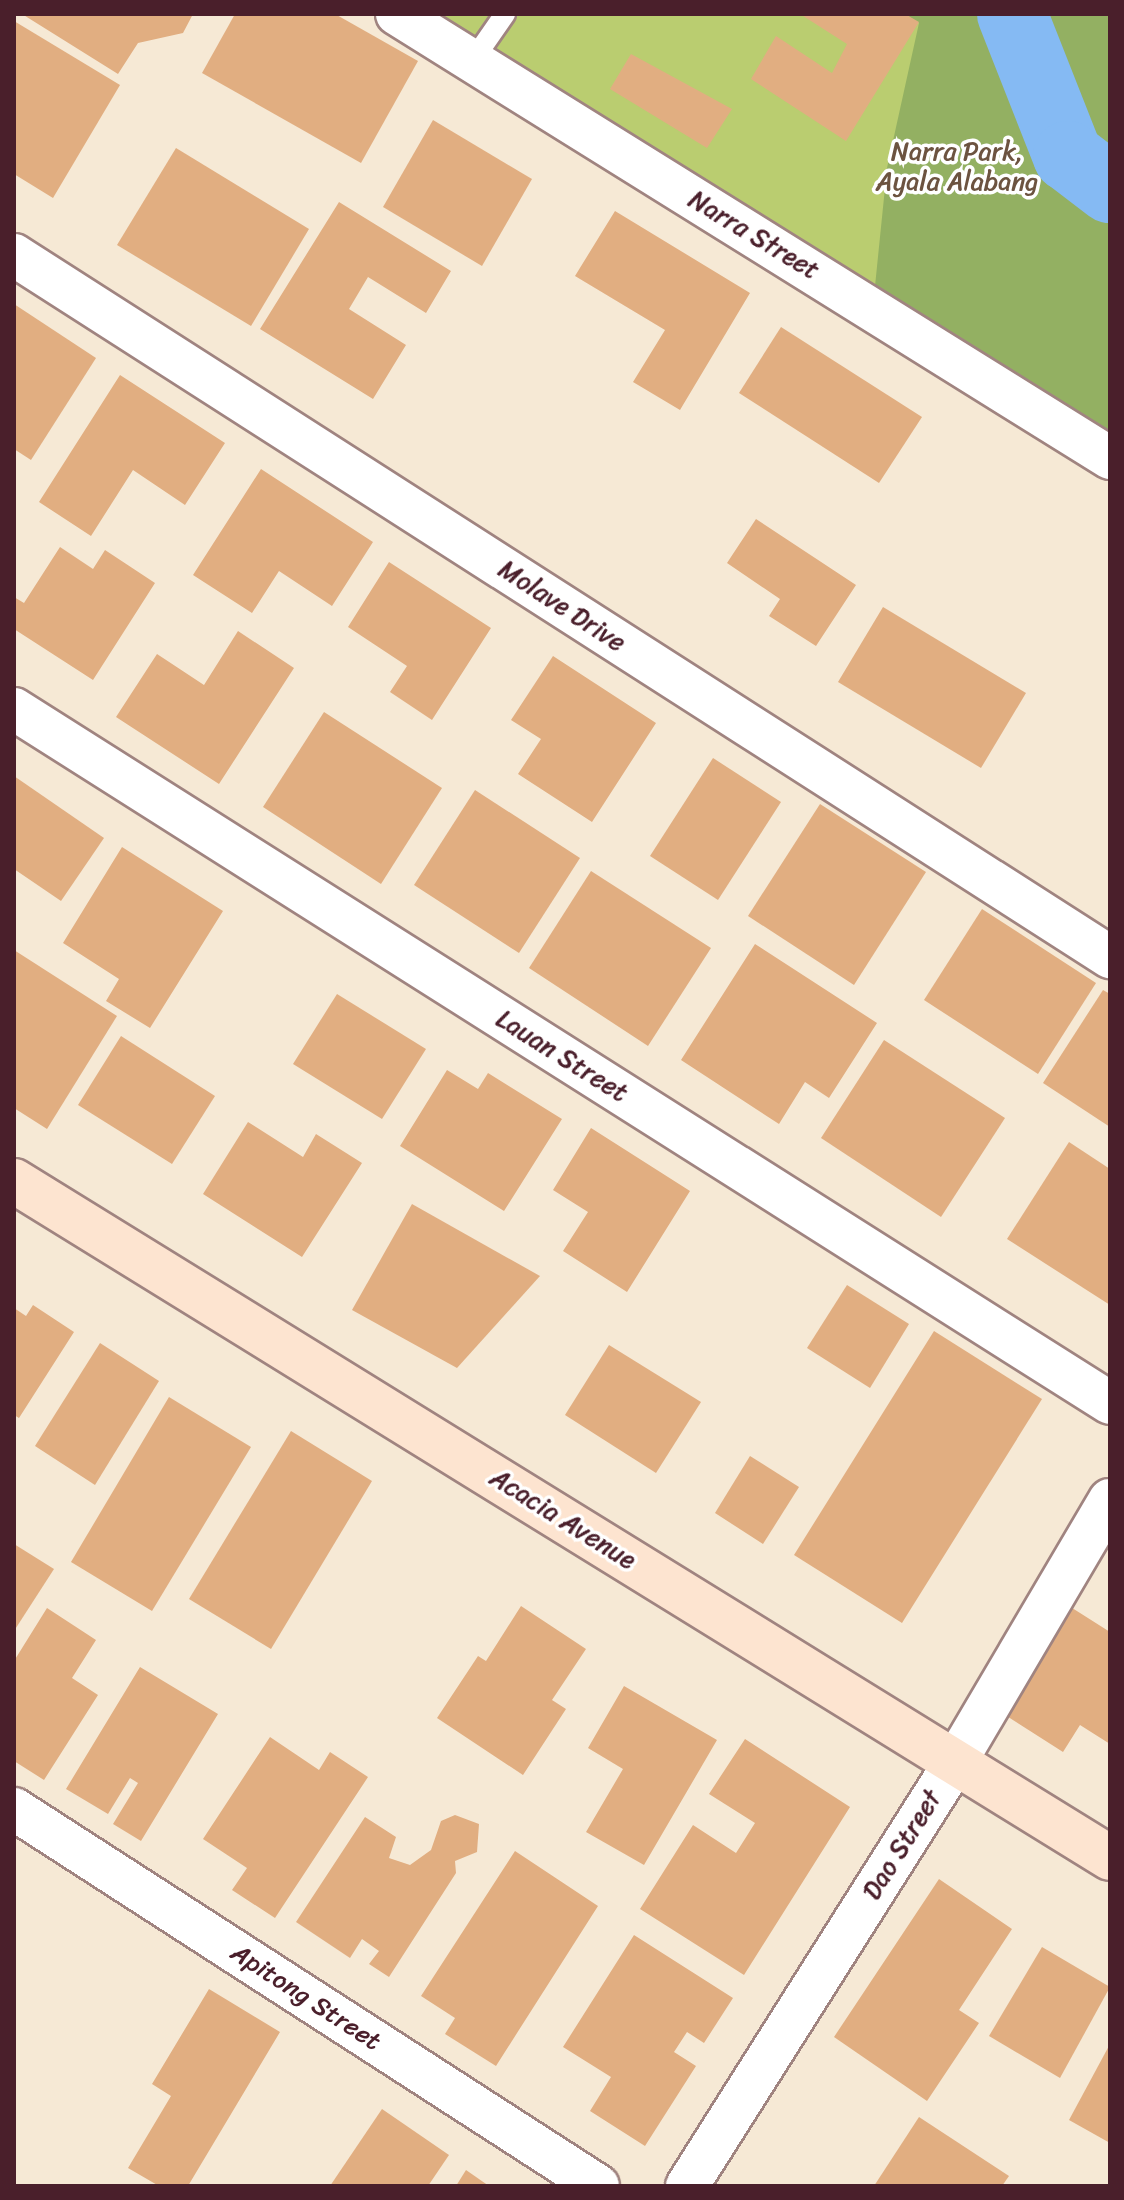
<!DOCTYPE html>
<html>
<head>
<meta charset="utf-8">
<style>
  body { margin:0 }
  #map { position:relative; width:1124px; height:2200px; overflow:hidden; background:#f6e9d5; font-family:Sriracha,sans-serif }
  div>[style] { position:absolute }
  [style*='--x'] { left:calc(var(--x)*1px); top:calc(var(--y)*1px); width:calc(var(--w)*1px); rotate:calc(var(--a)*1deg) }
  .green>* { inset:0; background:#bacd70 }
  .forest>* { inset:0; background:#93b062 }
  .river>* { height:70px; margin:-35px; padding:0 35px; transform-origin:35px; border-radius:35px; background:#85baf3 }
  .building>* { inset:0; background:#e1ae81 }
  .roads { filter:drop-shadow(2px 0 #a08480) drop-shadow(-2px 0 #a08480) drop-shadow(0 2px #a08480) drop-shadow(0 -2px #a08480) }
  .lane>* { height:20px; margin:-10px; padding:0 10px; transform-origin:10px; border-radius:10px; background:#fff }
  .street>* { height:42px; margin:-21px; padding:0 21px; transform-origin:21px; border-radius:21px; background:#fff }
  .secondary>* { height:44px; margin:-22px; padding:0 22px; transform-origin:22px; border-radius:22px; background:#fde4d0 }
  span { translate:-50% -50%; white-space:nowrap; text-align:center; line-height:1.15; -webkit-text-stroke:7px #fff; paint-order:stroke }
  .park-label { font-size:26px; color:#6c5340 }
  .street-label { font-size:26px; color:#4a1f2b }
  .frame { position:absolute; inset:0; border:16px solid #4a1f2b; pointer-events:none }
</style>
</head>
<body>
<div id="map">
  <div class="green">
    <i style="clip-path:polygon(431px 14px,1110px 14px,1110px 445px)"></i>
  </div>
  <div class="forest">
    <i style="clip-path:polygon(905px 14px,1110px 14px,1110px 445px,874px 296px,887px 168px,919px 23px)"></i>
  </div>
  <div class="river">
    <i style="--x:1012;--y:14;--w:153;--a:68.5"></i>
    <i style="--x:1068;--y:156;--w:53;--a:37.3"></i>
  </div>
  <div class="building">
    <i style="clip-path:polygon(22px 14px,193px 14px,183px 33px,138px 43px,118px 74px)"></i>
    <i style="clip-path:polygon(235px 14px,335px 14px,418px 61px,361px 163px,202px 73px)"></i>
    <i style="clip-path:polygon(800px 14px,905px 14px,919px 22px,846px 141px,751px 79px,776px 36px,832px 73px,847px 44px)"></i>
    <i style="clip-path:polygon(14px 21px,120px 85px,53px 198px,14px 174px)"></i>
    <i style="clip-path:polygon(631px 54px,732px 109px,707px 148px,610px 89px)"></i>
    <i style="clip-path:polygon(433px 120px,532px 179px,482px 266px,383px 207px)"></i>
    <i style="clip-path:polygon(176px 148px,309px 229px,251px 326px,117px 245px)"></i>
    <i style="clip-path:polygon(339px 202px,451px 271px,426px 313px,368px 277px,349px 309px,406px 345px,373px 399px,260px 329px)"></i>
    <i style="clip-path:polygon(615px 211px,750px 293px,680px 410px,633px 382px,665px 330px,575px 276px)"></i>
    <i style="clip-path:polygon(14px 304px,96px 358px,31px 460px,14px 449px)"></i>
    <i style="clip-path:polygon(781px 327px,922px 417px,879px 483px,739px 393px)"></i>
    <i style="clip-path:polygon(120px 375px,225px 443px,185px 505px,133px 470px,91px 536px,39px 502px)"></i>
    <i style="clip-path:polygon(261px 469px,373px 542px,332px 606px,279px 571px,252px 613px,193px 575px)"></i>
    <i style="clip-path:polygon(756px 519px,856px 585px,816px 646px,769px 616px,780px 599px,727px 563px)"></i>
    <i style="clip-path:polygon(60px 547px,93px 569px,105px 550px,155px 583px,93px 680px,14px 629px,14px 597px,24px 603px)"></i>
    <i style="clip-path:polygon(389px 562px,491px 628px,432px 720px,390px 692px,407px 666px,348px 627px)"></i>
    <i style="clip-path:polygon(883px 607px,1026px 693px,981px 768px,838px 682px)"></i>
    <i style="clip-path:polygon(238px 631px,294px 668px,219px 784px,116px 717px,157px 654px,204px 685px)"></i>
    <i style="clip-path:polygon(553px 656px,656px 723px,592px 822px,518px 774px,541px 739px,511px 720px)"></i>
    <i style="clip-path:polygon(324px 712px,442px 788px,381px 884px,263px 807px)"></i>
    <i style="clip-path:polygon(713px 758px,781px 802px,718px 900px,650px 856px)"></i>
    <i style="clip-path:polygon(14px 776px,104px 838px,61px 901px,14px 869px)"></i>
    <i style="clip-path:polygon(475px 790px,580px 858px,519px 953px,414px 885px)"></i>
    <i style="clip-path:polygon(820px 804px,926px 872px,854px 985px,748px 916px)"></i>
    <i style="clip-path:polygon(122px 847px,223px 911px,150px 1028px,106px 1001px,119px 979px,63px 943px)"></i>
    <i style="clip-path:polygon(591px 871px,711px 948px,648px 1046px,529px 968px)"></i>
    <i style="clip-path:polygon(982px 909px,1096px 983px,1038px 1074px,924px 1000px)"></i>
    <i style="clip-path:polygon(755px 944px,877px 1023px,829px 1098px,805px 1082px,779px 1124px,681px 1060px)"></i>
    <i style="clip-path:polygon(14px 950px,117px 1016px,47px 1129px,14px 1108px)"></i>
    <i style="clip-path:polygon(1103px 990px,1110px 994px,1110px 1127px,1043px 1083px)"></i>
    <i style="clip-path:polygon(337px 994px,426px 1049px,382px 1119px,293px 1064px)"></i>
    <i style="clip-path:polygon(121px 1036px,215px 1096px,172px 1164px,78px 1105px)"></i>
    <i style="clip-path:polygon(884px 1040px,1005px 1118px,941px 1217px,821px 1138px)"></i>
    <i style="clip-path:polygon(447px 1070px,478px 1089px,488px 1073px,562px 1119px,504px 1211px,400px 1146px)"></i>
    <i style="clip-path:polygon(248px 1122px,303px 1157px,316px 1134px,362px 1163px,302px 1257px,203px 1194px)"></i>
    <i style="clip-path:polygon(591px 1128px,690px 1191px,627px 1292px,563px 1251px,588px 1212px,553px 1190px)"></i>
    <i style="clip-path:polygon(1069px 1142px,1110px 1169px,1110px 1305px,1007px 1239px)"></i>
    <i style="clip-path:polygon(412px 1204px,540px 1276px,457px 1368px,352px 1310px)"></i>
    <i style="clip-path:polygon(847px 1285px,909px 1324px,870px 1388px,807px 1348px)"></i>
    <i style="clip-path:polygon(33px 1305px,74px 1332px,19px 1418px,14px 1415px,14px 1308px,26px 1316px)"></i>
    <i style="clip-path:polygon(934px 1331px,1042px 1399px,902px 1623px,794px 1555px)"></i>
    <i style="clip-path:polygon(100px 1343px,159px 1381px,95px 1485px,35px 1446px)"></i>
    <i style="clip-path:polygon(609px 1345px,701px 1402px,656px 1473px,565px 1415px)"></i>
    <i style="clip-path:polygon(169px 1397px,251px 1447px,152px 1611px,71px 1562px)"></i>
    <i style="clip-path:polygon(291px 1431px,372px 1481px,271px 1649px,189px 1599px)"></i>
    <i style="clip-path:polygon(750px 1456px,799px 1487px,763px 1544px,715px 1513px)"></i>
    <i style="clip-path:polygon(14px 1544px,54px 1569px,14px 1631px)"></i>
    <i style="clip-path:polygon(521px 1606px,586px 1649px,552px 1700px,566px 1709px,523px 1775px,437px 1718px,478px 1656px,486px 1661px)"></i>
    <i style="clip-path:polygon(1069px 1606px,1110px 1632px,1110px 1744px,1080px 1725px,1063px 1752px,1002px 1713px)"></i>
    <i style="clip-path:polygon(47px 1608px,96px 1640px,72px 1678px,98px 1695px,44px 1780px,14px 1761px,14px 1661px)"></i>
    <i style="clip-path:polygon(140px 1667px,218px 1714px,141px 1841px,113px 1824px,138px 1783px,130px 1778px,108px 1814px,66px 1789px)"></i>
    <i style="clip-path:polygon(624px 1686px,717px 1740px,644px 1865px,586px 1832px,623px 1769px,588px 1748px)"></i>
    <i style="clip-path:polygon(270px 1737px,319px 1770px,330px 1752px,368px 1777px,275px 1918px,232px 1890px,247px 1868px,203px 1839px)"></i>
    <i style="clip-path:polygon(745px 1739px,850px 1807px,744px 1975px,640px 1909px,693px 1825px,736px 1853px,755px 1823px,709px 1794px)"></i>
    <i style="clip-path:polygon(455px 1815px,479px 1824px,477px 1852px,455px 1861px,456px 1873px,389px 1977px,369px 1964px,379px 1951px,362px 1939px,350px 1958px,296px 1922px,365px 1817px,396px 1837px,389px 1858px,410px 1865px,431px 1850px,441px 1821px)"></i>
    <i style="clip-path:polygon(515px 1851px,598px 1906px,496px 2066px,445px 2034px,455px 2018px,421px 1996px)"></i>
    <i style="clip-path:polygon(939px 1879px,1012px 1929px,959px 2010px,979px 2023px,927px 2101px,834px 2037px)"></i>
    <i style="clip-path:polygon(634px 1935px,733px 1998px,704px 2043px,687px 2032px,674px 2052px,696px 2066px,645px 2146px,590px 2111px,611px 2077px,563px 2047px)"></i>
    <i style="clip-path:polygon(1042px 1947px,1110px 1987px,1060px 2078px,989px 2036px)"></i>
    <i style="clip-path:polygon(209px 1989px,280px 2032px,188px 2186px,159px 2186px,128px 2168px,171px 2096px,152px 2084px)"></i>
    <i style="clip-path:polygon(1110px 2044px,1110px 2143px,1069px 2120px)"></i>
    <i style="clip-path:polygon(382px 2109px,449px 2155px,428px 2186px,330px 2186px)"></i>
    <i style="clip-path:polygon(919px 2117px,1009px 2176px,1002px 2186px,874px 2186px)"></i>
    <i style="clip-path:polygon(466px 2170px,489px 2186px,456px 2186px)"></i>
  </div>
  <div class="roads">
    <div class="lane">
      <i style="--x:473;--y:60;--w:56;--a:-55.2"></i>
    </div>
    <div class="street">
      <i style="--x:397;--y:14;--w:840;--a:31.91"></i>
      <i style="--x:14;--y:255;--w:1302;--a:32.64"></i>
      <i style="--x:14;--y:709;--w:1297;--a:32.34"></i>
      <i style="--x:14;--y:1809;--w:695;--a:32.84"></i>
      <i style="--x:687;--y:2186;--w:503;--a:-57.67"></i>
      <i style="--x:956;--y:1761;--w:303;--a:-59.5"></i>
    </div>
    <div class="secondary">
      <i style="--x:14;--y:1181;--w:1288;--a:31.7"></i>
    </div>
  </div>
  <div class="park-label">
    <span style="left:957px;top:167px">Narra Park,<br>Ayala Alabang</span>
  </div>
  <div class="street-label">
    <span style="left:754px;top:235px;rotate:31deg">Narra Street</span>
    <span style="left:562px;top:606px;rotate:33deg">Molave Drive</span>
    <span style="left:562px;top:1056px;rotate:32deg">Lauan Street</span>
    <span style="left:563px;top:1519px;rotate:32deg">Acacia Avenue</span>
    <span style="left:902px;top:1845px;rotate:-58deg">Dao Street</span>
    <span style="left:306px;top:1997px;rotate:33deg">Apitong Street</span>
  </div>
  <div class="frame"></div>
</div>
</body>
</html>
